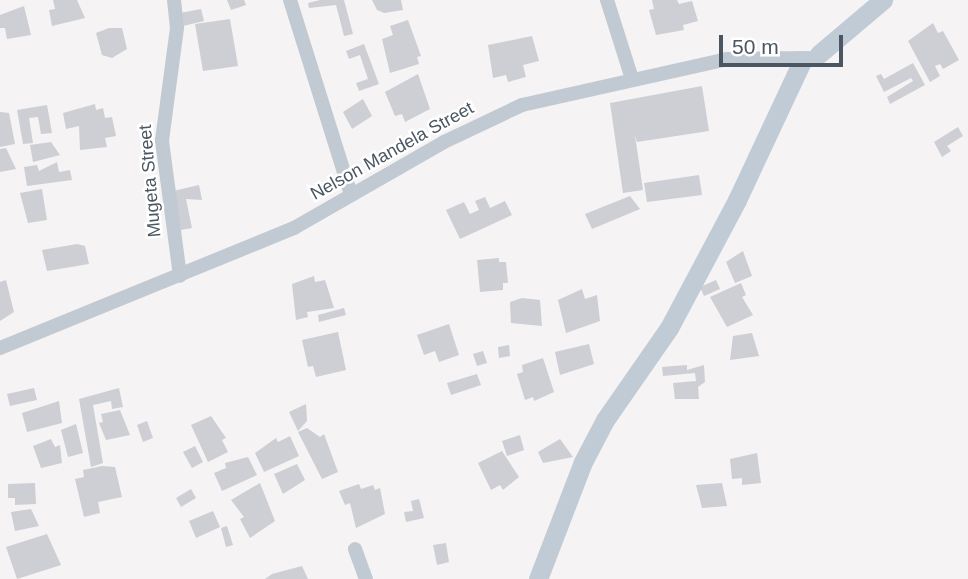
<!DOCTYPE html>
<html>
<head>
<meta charset="utf-8">
<style>
  body { margin:0 }
  #map { position:relative; width:968px; height:579px; overflow:hidden; background:#f5f3f3; font-family:Arial,sans-serif }
  div>[style] { position:absolute }
  [style*='--x'] { left:calc(var(--x)*1px); top:calc(var(--y)*1px); width:calc(var(--w)*1px); rotate:calc(var(--a)*1deg) }
  .building>* { inset:0; background:#cdcfd5 }
  .street>* { height:14px; margin:-7px; padding:0 7px; transform-origin:7px; border-radius:7px; background:#c1cad2 }
  .secondary>* { height:19px; margin:-9.5px; padding:0 9.5px; transform-origin:9.5px; border-radius:9.5px; background:#c1cbd6 }
  span { translate:-50% -50%; white-space:nowrap; text-align:center; line-height:1.15; -webkit-text-stroke:5px #fff; paint-order:stroke }
  .street-label { font-size:18px; color:#4a5661 }
  .scale { position:absolute; left:719px; top:35px; width:124px; height:32px; box-sizing:border-box; border:4px solid #4a5661; border-top:0; padding-left:9px; font-size:21px; line-height:24px; white-space:nowrap; color:#4a5661; -webkit-text-stroke:5px #fff; paint-order:stroke }
</style>
</head>
<body>
<div id="map">
  <div class="building">
    <i style="clip-path:polygon(53px 0,77px 0,85px 18px,52px 26px,49px 10px,55px 9px)"></i>
    <i style="clip-path:polygon(227px 0,244px 0,246px 5px,231px 10px)"></i>
    <i style="clip-path:polygon(320px 0,344px 0,353px 34px,344px 36px,336px 5px,309px 8px,308px 3px)"></i>
    <i style="clip-path:polygon(372px 0,401px 0,403px 10px,384px 13px,377px 10px)"></i>
    <i style="clip-path:polygon(652px 0,677px 0,679px 4px,692px 1px,698px 21px,683px 25px,684px 30px,656px 35px,649px 10px,654px 9px)"></i>
    <i style="clip-path:polygon(24px 6px,31px 35px,7px 39px,5px 28px,0 28px,0 15px)"></i>
    <i style="clip-path:polygon(201px 9px,204px 21px,183px 26px,180px 13px)"></i>
    <i style="clip-path:polygon(230px 19px,238px 66px,203px 71px,195px 24px)"></i>
    <i style="clip-path:polygon(408px 20px,421px 56px,417px 57px,419px 64px,390px 73px,382px 39px,393px 35px,390px 26px)"></i>
    <i style="clip-path:polygon(933px 23px,938px 33px,943px 31px,959px 60px,943px 69px,940px 64px,935px 66px,940px 76px,930px 82px,908px 41px)"></i>
    <i style="clip-path:polygon(109px 28px,122px 28px,127px 49px,112px 58px,102px 55px,96px 33px)"></i>
    <i style="clip-path:polygon(532px 36px,539px 61px,523px 65px,526px 77px,508px 82px,506px 75px,493px 78px,488px 45px)"></i>
    <i style="clip-path:polygon(364px 44px,379px 84px,359px 91px,356px 83px,368px 79px,360px 55px,349px 59px,346px 51px)"></i>
    <i style="clip-path:polygon(913px 63px,925px 85px,890px 104px,887px 97px,913px 81px,911px 78px,884px 92px,876px 76px,881px 74px,884px 79px)"></i>
    <i style="clip-path:polygon(418px 74px,430px 109px,405px 122px,402px 114px,395px 116px,385px 92px)"></i>
    <i style="clip-path:polygon(702px 86px,709px 131px,637px 142px,635px 135px,643px 190px,623px 193px,610px 103px)"></i>
    <i style="clip-path:polygon(363px 99px,372px 116px,352px 129px,343px 112px)"></i>
    <i style="clip-path:polygon(95px 104px,96px 110px,103px 108px,105px 118px,112px 117px,116px 136px,105px 138px,107px 147px,80px 150px,79px 126px,66px 129px,63px 113px)"></i>
    <i style="clip-path:polygon(47px 105px,52px 133px,41px 134px,38px 117px,29px 118px,33px 143px,23px 144px,17px 110px)"></i>
    <i style="clip-path:polygon(0 112px,9px 113px,15px 144px,0 147px)"></i>
    <i style="clip-path:polygon(958px 127px,963px 136px,947px 146px,951px 151px,942px 157px,934px 142px)"></i>
    <i style="clip-path:polygon(51px 142px,60px 155px,33px 162px,30px 145px)"></i>
    <i style="clip-path:polygon(6px 148px,16px 169px,0 172px,0 149px)"></i>
    <i style="clip-path:polygon(57px 162px,59px 172px,70px 170px,72px 180px,27px 186px,24px 167px,37px 165px,39px 171px)"></i>
    <i style="clip-path:polygon(699px 175px,702px 195px,647px 202px,644px 183px)"></i>
    <i style="clip-path:polygon(199px 185px,202px 200px,186px 199px,192px 228px,181px 230px,173px 191px)"></i>
    <i style="clip-path:polygon(42px 189px,47px 220px,28px 223px,20px 193px)"></i>
    <i style="clip-path:polygon(630px 196px,640px 209px,592px 229px,585px 214px)"></i>
    <i style="clip-path:polygon(485px 197px,490px 208px,505px 201px,512px 215px,460px 239px,446px 210px,464px 202px,470px 214px,479px 210px,475px 201px)"></i>
    <i style="clip-path:polygon(77px 244px,85px 246px,89px 264px,47px 271px,42px 250px)"></i>
    <i style="clip-path:polygon(743px 251px,752px 276px,735px 283px,726px 262px)"></i>
    <i style="clip-path:polygon(499px 258px,499px 262px,506px 262px,508px 283px,503px 283px,503px 290px,480px 292px,477px 260px)"></i>
    <i style="clip-path:polygon(314px 276px,315px 282px,325px 280px,334px 308px,307px 312px,308px 317px,296px 320px,292px 284px)"></i>
    <i style="clip-path:polygon(6px 280px,14px 312px,0 321px,0 282px)"></i>
    <i style="clip-path:polygon(716px 280px,720px 289px,704px 296px,700px 287px)"></i>
    <i style="clip-path:polygon(741px 283px,746px 295px,742px 297px,753px 315px,727px 327px,710px 297px)"></i>
    <i style="clip-path:polygon(582px 289px,585px 299px,597px 295px,600px 321px,566px 333px,558px 300px)"></i>
    <i style="clip-path:polygon(522px 298px,540px 300px,542px 326px,511px 323px,510px 302px)"></i>
    <i style="clip-path:polygon(344px 308px,346px 315px,319px 322px,318px 315px)"></i>
    <i style="clip-path:polygon(449px 324px,459px 355px,439px 362px,435px 351px,424px 355px,417px 335px)"></i>
    <i style="clip-path:polygon(338px 332px,346px 370px,316px 377px,313px 366px,308px 367px,302px 340px)"></i>
    <i style="clip-path:polygon(752px 333px,759px 356px,730px 360px,733px 336px)"></i>
    <i style="clip-path:polygon(589px 344px,594px 364px,560px 375px,555px 352px)"></i>
    <i style="clip-path:polygon(509px 345px,510px 356px,499px 358px,498px 347px)"></i>
    <i style="clip-path:polygon(483px 351px,487px 363px,477px 366px,473px 354px)"></i>
    <i style="clip-path:polygon(543px 358px,554px 392px,534px 401px,533px 397px,525px 400px,517px 374px,523px 372px,522px 365px)"></i>
    <i style="clip-path:polygon(687px 365px,687px 370px,704px 365px,705px 382px,698px 387px,699px 399px,675px 399px,673px 383px,696px 381px,695px 373px,663px 376px,662px 367px)"></i>
    <i style="clip-path:polygon(477px 374px,481px 385px,451px 395px,447px 383px)"></i>
    <i style="clip-path:polygon(34px 388px,37px 400px,10px 406px,7px 394px)"></i>
    <i style="clip-path:polygon(119px 388px,123px 407px,112px 409px,111px 401px,93px 405px,103px 463px,91px 467px,79px 399px)"></i>
    <i style="clip-path:polygon(59px 401px,62px 423px,27px 432px,22px 413px)"></i>
    <i style="clip-path:polygon(306px 404px,307px 421px,298px 431px,289px 412px)"></i>
    <i style="clip-path:polygon(120px 410px,130px 435px,106px 440px,99px 423px,103px 422px,101px 414px)"></i>
    <i style="clip-path:polygon(211px 416px,226px 438px,222px 440px,228px 452px,208px 462px,191px 425px)"></i>
    <i style="clip-path:polygon(147px 421px,153px 438px,143px 442px,137px 425px)"></i>
    <i style="clip-path:polygon(76px 424px,83px 453px,68px 457px,61px 430px)"></i>
    <i style="clip-path:polygon(307px 428px,320px 437px,324px 434px,338px 472px,322px 479px,298px 432px)"></i>
    <i style="clip-path:polygon(520px 435px,524px 450px,507px 456px,502px 441px)"></i>
    <i style="clip-path:polygon(290px 436px,299px 456px,264px 472px,255px 453px,276px 438px,278px 442px)"></i>
    <i style="clip-path:polygon(51px 439px,55px 447px,60px 445px,62px 463px,41px 468px,33px 446px)"></i>
    <i style="clip-path:polygon(560px 439px,573px 457px,543px 463px,538px 452px)"></i>
    <i style="clip-path:polygon(195px 446px,203px 462px,192px 468px,183px 452px)"></i>
    <i style="clip-path:polygon(502px 451px,519px 477px,503px 490px,500px 485px,491px 490px,478px 463px)"></i>
    <i style="clip-path:polygon(757px 453px,761px 483px,742px 485px,742px 478px,732px 479px,730px 459px)"></i>
    <i style="clip-path:polygon(248px 457px,257px 475px,222px 491px,214px 473px,226px 468px,225px 463px)"></i>
    <i style="clip-path:polygon(297px 464px,305px 480px,283px 494px,274px 474px)"></i>
    <i style="clip-path:polygon(102px 466px,115px 467px,122px 497px,98px 502px,100px 513px,84px 517px,75px 479px,84px 477px,83px 470px)"></i>
    <i style="clip-path:polygon(35px 483px,36px 504px,15px 505px,15px 498px,8px 498px,8px 484px)"></i>
    <i style="clip-path:polygon(260px 483px,275px 521px,250px 538px,240px 519px,244px 517px,231px 500px)"></i>
    <i style="clip-path:polygon(722px 483px,727px 506px,702px 508px,696px 485px)"></i>
    <i style="clip-path:polygon(359px 484px,361px 489px,373px 485px,375px 490px,380px 488px,385px 514px,356px 528px,350px 503px,345px 505px,339px 491px)"></i>
    <i style="clip-path:polygon(191px 489px,196px 498px,181px 507px,176px 498px)"></i>
    <i style="clip-path:polygon(419px 499px,424px 518px,406px 522px,404px 512px,413px 511px,411px 501px)"></i>
    <i style="clip-path:polygon(31px 509px,39px 526px,15px 531px,11px 512px)"></i>
    <i style="clip-path:polygon(213px 511px,220px 527px,196px 538px,189px 521px)"></i>
    <i style="clip-path:polygon(227px 526px,233px 545px,226px 547px,221px 528px)"></i>
    <i style="clip-path:polygon(47px 534px,61px 565px,17px 579px,6px 547px)"></i>
    <i style="clip-path:polygon(446px 543px,449px 562px,437px 565px,433px 545px)"></i>
    <i style="clip-path:polygon(302px 566px,308px 579px,265px 579px,272px 574px)"></i>
  </div>
  <div class="street">
    <i style="--x:174;--y:0;--w:28;--a:84"></i>
    <i style="--x:177;--y:28;--w:114;--a:97.6"></i>
    <i style="--x:162;--y:141;--w:136;--a:82.4"></i>
    <i style="--x:290;--y:0;--w:204;--a:72.6"></i>
    <i style="--x:607;--y:0;--w:83;--a:72.4"></i>
    <i style="--x:0;--y:348;--w:318;--a:-22.2"></i>
    <i style="--x:294;--y:228;--w:173;--a:-29.8"></i>
    <i style="--x:444;--y:142;--w:86;--a:-25.4"></i>
    <i style="--x:522;--y:105;--w:210;--a:-12.6"></i>
    <i style="--x:727;--y:59;--w:82;--a:-0.7"></i>
    <i style="--x:355;--y:549;--w:32;--a:70"></i>
  </div>
  <div class="secondary">
    <i style="--x:819;--y:54;--w:84;--a:-40.2"></i>
    <i style="--x:538;--y:579;--w:125;--a:-69"></i>
    <i style="--x:583;--y:462;--w:47;--a:-62.4"></i>
    <i style="--x:605;--y:420;--w:112;--a:-55.2"></i>
    <i style="--x:669;--y:328;--w:145;--a:-62"></i>
    <i style="--x:737;--y:200;--w:153;--a:-64.9"></i>
  </div>
  <div class="street-label">
    <span style="left:392px;top:151px;rotate:-29deg">Nelson Mandela Street</span>
    <span style="left:150px;top:181px;rotate:-95deg">Mugeta Street</span>
  </div>
  <div class="scale">50 m</div>
</div>
</body>
</html>
